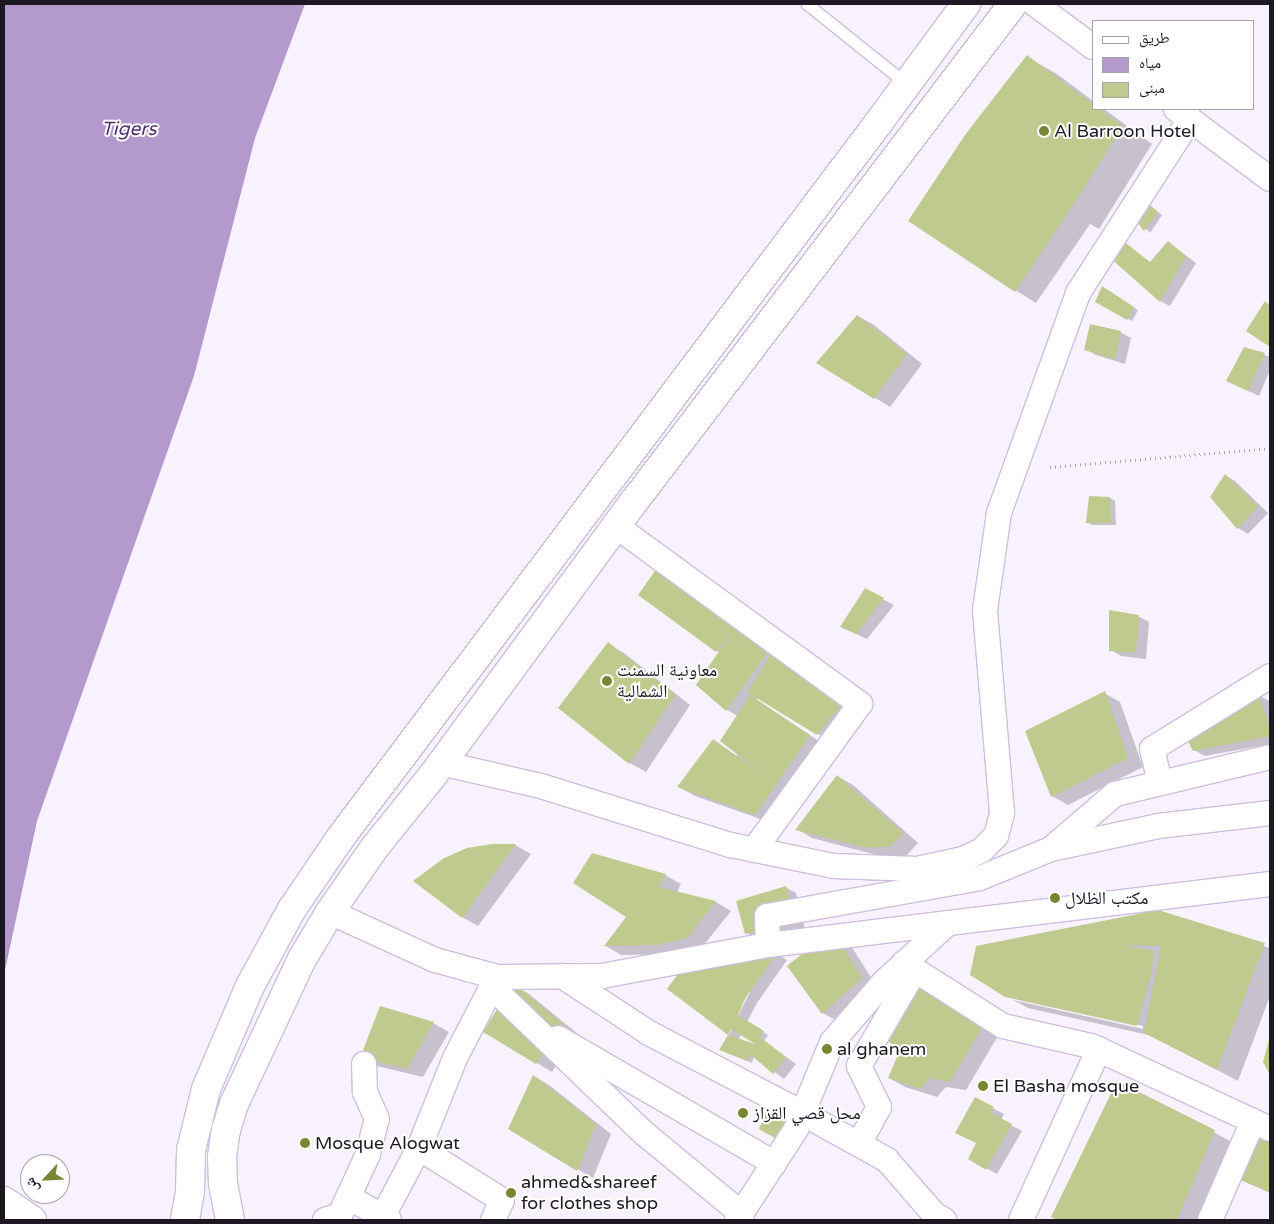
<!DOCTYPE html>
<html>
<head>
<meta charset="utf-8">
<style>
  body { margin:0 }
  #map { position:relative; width:1274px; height:1224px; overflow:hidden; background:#f8f2ff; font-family:"Varela Round","Noto Naskh Arabic",sans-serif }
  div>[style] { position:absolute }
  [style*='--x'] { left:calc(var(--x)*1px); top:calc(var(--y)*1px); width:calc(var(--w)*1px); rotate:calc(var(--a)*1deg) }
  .water>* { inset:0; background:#b499cd }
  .shadow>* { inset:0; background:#0003 }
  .building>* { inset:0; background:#bfca8f }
  .path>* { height:3px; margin-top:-1.5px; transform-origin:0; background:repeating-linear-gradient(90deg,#a8a2ae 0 1px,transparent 0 5px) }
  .roads { filter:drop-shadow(1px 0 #cebfdd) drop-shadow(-1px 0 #cebfdd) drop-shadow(0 1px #cebfdd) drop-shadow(0 -1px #cebfdd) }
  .lane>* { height:11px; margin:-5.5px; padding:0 5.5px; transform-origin:5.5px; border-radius:5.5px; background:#fff }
  .street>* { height:24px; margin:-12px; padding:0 12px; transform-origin:12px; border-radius:12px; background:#fff }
  .secondary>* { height:28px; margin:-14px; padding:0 14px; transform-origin:14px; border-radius:14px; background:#fff }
  .dots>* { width:14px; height:14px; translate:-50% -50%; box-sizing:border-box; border:2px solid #fff; border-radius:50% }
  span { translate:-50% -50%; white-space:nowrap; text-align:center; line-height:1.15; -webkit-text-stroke:4px #fff; paint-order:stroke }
  .poi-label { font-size:18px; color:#1e1823 }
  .left { translate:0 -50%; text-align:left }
  .water-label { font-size:19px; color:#512e6d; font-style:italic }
  .frame { position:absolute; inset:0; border:5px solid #1e1823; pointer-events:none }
  .legend { position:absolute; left:1092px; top:20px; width:162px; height:90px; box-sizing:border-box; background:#fff; border:1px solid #a5a3a7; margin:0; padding:6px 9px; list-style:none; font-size:15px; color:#1e1823 }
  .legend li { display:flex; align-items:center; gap:10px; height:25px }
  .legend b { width:25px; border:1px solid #a5a3a7 }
  .north { position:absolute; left:20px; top:1154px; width:50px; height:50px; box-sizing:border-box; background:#fff; border:1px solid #a5a3a7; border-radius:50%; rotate:245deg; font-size:14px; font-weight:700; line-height:20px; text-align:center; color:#1e1823 }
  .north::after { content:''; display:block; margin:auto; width:18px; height:22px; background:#798533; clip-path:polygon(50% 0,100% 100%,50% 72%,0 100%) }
</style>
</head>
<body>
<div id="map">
  <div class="water">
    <i style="clip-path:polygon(4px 4px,305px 4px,255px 138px,194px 376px,37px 821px,4px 975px)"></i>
  </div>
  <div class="shadow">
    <i style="clip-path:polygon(1027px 57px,1057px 74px,1093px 101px,1093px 109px,1104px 109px,1152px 144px,1099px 229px,1090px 224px,1036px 303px,1015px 290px)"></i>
    <i style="clip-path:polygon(1149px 205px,1162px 215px,1150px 233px,1135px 217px)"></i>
    <i style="clip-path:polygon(1122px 242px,1151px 263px,1169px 243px,1196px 263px,1170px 306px,1160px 301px)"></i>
    <i style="clip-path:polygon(1102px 288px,1138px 310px,1132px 321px,1097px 302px)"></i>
    <i style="clip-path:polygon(858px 316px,874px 325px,922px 364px,890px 407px,818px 363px)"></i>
    <i style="clip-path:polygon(1120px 332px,1131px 338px,1125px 364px,1096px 355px,1085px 349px)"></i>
    <i style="clip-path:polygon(1245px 348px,1270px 357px,1270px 370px,1259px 396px,1238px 386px)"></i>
    <i style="clip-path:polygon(1225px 475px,1235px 481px,1268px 513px,1248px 534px,1238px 528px,1211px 497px)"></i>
    <i style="clip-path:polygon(1110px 498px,1115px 501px,1116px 525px,1092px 525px,1087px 522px)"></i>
    <i style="clip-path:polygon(668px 555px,861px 709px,833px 743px,758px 697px,756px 700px,825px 745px,772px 823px,695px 796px,679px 787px,713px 741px,737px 756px,738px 716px,727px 710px,720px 653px,640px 595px)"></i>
    <i style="clip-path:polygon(865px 590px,894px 605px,867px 639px,852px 632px)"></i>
    <i style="clip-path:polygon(1138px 616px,1149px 622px,1146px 659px,1121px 656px,1111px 650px)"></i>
    <i style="clip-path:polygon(608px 644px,624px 653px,690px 705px,646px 772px,630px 763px,559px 708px)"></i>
    <i style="clip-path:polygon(1104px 693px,1120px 702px,1143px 767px,1068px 805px,1052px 796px)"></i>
    <i style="clip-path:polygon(1258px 695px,1269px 701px,1270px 706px,1270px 744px,1205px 756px,1194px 750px)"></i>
    <i style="clip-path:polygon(837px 776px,853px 785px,918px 843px,907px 855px,884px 857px,812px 838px,797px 829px)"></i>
    <i style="clip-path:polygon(492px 845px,515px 845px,531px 854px,478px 926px,462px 917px)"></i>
    <i style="clip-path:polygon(593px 855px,665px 875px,681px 884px,677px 892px,716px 902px,731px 911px,703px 946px,673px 954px,621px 955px,606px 946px,628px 917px)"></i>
    <i style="clip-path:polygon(785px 887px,796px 893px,805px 929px,757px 939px,747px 933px)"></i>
    <i style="clip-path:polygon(1158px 911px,1270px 948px,1270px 996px,1238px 1081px,1153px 1036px,1028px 1008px,1013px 1000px,1143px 1029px,1143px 1026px,1006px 995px)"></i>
    <i style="clip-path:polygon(848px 941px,877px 987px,839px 1022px,823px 1013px,789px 966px)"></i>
    <i style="clip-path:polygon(evenodd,777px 954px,787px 960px,757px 1003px,747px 1022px,768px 1035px,764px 1041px,796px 1064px,784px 1079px,754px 1057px,752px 1063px,721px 1050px,750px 992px,669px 989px,777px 954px,741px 1034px,756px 1043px,755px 1045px,739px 1040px,741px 1034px)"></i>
    <i style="clip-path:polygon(513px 985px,529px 994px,578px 1034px,552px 1072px,537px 1063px)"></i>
    <i style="clip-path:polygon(433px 1023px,449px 1032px,423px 1077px,377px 1066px,361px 1057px)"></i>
    <i style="clip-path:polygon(1005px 1024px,966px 1090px,946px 1087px,937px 1097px,905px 1087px,889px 1078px,902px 1050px,883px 1035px)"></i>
    <i style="clip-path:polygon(534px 1076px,549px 1085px,611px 1134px,593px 1178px,577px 1169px)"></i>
    <i style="clip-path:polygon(1118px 1082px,1236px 1144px,1203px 1220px,1059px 1220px,1052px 1217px)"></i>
    <i style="clip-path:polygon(975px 1099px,1004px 1114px,1001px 1120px,1022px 1131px,997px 1174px,969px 1159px,977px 1143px)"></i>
    <i style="clip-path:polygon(1270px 1115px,1270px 1193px,1230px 1175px)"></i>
  </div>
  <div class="building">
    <i style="clip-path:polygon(1027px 55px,1093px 104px,1093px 109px,1099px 109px,1123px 126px,1068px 213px,1015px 292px,908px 221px,965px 135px)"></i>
    <i style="clip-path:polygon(1144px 200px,1158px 212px,1144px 231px,1133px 217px)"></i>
    <i style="clip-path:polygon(1122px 240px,1150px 262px,1168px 241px,1186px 256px,1160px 302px,1109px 257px)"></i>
    <i style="clip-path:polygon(1102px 286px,1134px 307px,1127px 320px,1095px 302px)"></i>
    <i style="clip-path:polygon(1265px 301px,1270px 306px,1270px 347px,1246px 331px)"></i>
    <i style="clip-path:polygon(857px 315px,907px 354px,874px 399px,816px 363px)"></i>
    <i style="clip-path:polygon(1090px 324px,1121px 331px,1115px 359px,1084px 350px)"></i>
    <i style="clip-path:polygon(1244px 347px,1265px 353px,1248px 391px,1226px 381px)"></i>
    <i style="clip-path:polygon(1225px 474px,1258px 506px,1237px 529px,1210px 497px)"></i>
    <i style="clip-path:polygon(1089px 496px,1110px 497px,1111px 523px,1086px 523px)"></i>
    <i style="clip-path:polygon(667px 554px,736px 626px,767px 653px,726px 711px,696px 685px,733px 631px,716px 652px,638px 595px)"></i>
    <i style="clip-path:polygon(865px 588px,884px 598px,856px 634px,840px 627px)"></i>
    <i style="clip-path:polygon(1109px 610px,1139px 615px,1136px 653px,1109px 651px)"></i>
    <i style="clip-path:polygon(608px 642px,675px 695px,629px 764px,558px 708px)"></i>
    <i style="clip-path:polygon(776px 646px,846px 699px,817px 735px,747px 692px)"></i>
    <i style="clip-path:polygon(1105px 691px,1128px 758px,1051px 797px,1025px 731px)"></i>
    <i style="clip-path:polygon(1258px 693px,1270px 728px,1270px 736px,1193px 751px,1187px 739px)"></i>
    <i style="clip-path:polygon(750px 695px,810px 735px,755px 815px,677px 787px,713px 739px,765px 776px,720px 741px)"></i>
    <i style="clip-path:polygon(837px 775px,903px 833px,891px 846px,867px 848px,795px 830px)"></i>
    <i style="clip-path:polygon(492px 844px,516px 844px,462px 918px,413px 881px,444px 858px,467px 848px)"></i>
    <i style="clip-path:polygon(592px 853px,666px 874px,659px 887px,716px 901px,687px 938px,657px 945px,604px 946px,626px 917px,573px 883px)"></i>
    <i style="clip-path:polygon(786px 886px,795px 923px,745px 934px,736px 901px)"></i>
    <i style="clip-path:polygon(1158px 910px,1265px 943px,1217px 1070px,1144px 1033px,1161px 946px,1120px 945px,1154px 951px,1151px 974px,1137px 1026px,1005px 997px,970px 975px,976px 946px)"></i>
    <i style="clip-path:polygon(832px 930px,862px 978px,822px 1014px,787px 966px)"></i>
    <i style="clip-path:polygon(evenodd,777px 953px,746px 997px,738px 1015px,764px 1031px,760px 1037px,786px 1057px,773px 1074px,750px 1054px,747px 1061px,719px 1050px,728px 1035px,667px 989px,686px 963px,777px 953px,731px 1029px,755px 1044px,728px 1035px,731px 1029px)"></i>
    <i style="clip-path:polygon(912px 976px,990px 1014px,950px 1082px,930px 1078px,921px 1089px,888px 1078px,900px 1050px,881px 1036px)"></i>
    <i style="clip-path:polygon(513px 983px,563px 1024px,536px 1064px,483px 1032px)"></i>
    <i style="clip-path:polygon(380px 1006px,434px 1022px,407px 1069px,360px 1058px)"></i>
    <i style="clip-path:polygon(1270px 1036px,1270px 1075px,1263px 1062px)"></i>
    <i style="clip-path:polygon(533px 1075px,596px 1124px,577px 1171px,508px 1129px)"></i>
    <i style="clip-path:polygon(1117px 1081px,1215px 1130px,1177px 1220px,1058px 1220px,1051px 1217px)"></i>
    <i style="clip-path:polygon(773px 1097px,798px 1110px,782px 1142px,759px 1129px)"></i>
    <i style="clip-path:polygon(975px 1097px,994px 1107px,991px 1113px,1012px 1124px,986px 1170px,968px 1159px,976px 1143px,955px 1133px)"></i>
    <i style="clip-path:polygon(1270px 1113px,1270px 1192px,1228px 1175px)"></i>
  </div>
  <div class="path">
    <i style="--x:1050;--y:467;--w:221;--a:-4.9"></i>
  </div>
  <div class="roads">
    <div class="lane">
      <i style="--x:807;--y:4;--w:128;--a:38.7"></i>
    </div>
    <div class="street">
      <i style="--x:1035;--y:4;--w:72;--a:36.6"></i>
      <i style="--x:1176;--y:109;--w:117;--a:36.7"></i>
      <i style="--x:616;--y:526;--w:302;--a:36.1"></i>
      <i style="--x:860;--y:704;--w:180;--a:126"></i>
      <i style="--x:441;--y:763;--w:103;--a:13"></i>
      <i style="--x:541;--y:786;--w:199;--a:17.3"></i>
      <i style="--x:731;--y:845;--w:105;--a:11.5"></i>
      <i style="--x:834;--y:866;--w:83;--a:2.1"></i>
      <i style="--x:917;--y:869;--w:47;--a:-12.3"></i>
      <i style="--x:963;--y:859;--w:21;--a:-25"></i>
      <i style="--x:982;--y:850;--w:20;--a:-45"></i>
      <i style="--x:996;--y:836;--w:24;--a:-75"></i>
      <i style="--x:1002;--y:813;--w:204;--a:-94.8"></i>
      <i style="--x:985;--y:610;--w:98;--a:-81.8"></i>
      <i style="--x:999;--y:513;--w:234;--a:-70.2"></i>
      <i style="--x:1078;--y:293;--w:207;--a:-57.2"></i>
      <i style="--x:1160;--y:783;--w:35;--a:-103"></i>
      <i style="--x:1152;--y:749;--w:139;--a:-31.7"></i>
      <i style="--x:1052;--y:848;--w:83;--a:-40.6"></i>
      <i style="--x:1115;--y:794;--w:159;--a:-13.4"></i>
      <i style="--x:330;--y:912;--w:115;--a:24.6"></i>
      <i style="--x:435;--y:960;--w:64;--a:15.3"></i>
      <i style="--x:497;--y:977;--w:105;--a:-0.5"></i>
      <i style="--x:602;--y:976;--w:169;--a:-10.6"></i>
      <i style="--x:768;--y:945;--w:506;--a:-6.93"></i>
      <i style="--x:768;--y:945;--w:29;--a:-92"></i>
      <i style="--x:767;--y:916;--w:216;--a:-10.1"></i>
      <i style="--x:980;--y:878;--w:77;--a:-22.2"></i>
      <i style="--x:1051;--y:849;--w:109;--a:-12.1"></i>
      <i style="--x:1158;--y:826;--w:113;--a:-6.6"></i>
      <i style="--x:904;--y:963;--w:117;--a:32.5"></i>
      <i style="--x:1003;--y:1026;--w:90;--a:12.8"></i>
      <i style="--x:1091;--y:1046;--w:197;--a:24.9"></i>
      <i style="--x:562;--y:976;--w:104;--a:33.2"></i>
      <i style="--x:649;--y:1033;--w:173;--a:27.6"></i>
      <i style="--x:802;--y:1113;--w:97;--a:28.9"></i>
      <i style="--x:887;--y:1160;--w:72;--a:49"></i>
      <i style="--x:934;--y:1214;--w:12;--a:31"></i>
      <i style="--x:492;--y:987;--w:212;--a:43.9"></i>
      <i style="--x:645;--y:1134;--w:126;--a:39.5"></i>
      <i style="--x:558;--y:1038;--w:250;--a:30.1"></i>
      <i style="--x:859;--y:1144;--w:42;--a:-61.6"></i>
      <i style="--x:879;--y:1107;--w:46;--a:-116"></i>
      <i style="--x:859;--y:1066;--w:111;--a:-59.7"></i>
      <i style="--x:419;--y:1148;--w:97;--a:-68.2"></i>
      <i style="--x:455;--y:1058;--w:91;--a:-62.6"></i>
      <i style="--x:348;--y:1197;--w:47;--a:29.3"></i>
      <i style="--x:383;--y:1216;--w:77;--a:-62.1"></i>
      <i style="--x:419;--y:1148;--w:98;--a:32.1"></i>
      <i style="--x:502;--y:1200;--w:22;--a:114"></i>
      <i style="--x:325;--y:1220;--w:16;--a:-18"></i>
      <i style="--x:340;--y:1215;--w:67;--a:-65.3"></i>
      <i style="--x:368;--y:1154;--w:36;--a:-76"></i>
      <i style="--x:377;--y:1119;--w:30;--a:-114"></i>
      <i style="--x:365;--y:1092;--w:28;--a:-92"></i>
      <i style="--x:737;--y:1220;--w:108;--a:-57"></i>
      <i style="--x:796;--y:1129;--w:94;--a:-67.5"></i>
      <i style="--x:832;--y:1042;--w:79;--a:-49.1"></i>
      <i style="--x:884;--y:982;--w:87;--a:-42.7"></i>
      <i style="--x:1021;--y:1220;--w:188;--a:-65.5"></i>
      <i style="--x:1210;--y:1220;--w:108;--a:-66.5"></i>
    </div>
    <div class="secondary">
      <i style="--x:4;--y:1201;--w:34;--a:34"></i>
      <i style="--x:185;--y:1220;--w:28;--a:-80"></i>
      <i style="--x:190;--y:1192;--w:42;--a:-88.6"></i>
      <i style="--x:191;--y:1150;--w:63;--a:-76.2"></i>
      <i style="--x:206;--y:1089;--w:112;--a:-66.9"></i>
      <i style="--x:250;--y:986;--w:88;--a:-61.4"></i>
      <i style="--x:292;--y:909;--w:87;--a:-55.8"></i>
      <i style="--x:341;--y:837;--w:895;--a:-53.04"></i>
      <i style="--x:879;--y:122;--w:147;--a:-53.6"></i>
      <i style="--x:230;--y:1220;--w:37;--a:-101"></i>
      <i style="--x:223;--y:1184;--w:27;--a:-92"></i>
      <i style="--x:222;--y:1157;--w:27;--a:-82"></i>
      <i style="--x:226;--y:1130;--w:27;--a:-73"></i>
      <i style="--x:234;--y:1104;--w:160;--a:-64.9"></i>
      <i style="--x:302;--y:959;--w:55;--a:-59.2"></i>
      <i style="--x:330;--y:912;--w:79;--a:-55.3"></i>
      <i style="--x:375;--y:847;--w:92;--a:-51.1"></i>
      <i style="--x:433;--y:775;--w:338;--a:-53.7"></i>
      <i style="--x:633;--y:503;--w:627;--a:-52.71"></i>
    </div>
  </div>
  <div class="dots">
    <i style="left:1044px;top:131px;background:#798533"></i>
    <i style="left:607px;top:681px;background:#798533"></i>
    <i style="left:1055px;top:898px;background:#798533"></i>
    <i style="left:827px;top:1049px;background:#798533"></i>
    <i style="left:983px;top:1086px;background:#798533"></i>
    <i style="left:743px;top:1113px;background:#798533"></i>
    <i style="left:305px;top:1143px;background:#798533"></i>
    <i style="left:511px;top:1193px;background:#798533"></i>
  </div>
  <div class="poi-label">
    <span class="left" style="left:1054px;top:131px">Al Barroon Hotel</span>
    <span class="left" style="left:617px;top:681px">معاونية السمنت<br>الشمالية</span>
    <span class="left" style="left:1065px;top:898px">مكتب الظلال</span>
    <span class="left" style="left:837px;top:1049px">al ghanem</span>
    <span class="left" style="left:993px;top:1086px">El Basha mosque</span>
    <span class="left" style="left:753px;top:1113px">محل قصي القزاز</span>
    <span class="left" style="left:315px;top:1143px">Mosque Alogwat</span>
    <span class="left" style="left:521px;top:1193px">ahmed&amp;shareef<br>for clothes shop</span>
  </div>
  <div class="water-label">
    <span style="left:129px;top:130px">Tigers</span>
  </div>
  <div class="frame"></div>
  <ul class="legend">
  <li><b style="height:6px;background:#fff"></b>طريق</li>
  <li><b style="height:14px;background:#b499cd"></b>مياه</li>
  <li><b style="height:14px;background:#bfca8f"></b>مبنى</li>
  </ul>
  <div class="north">ش</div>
</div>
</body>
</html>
